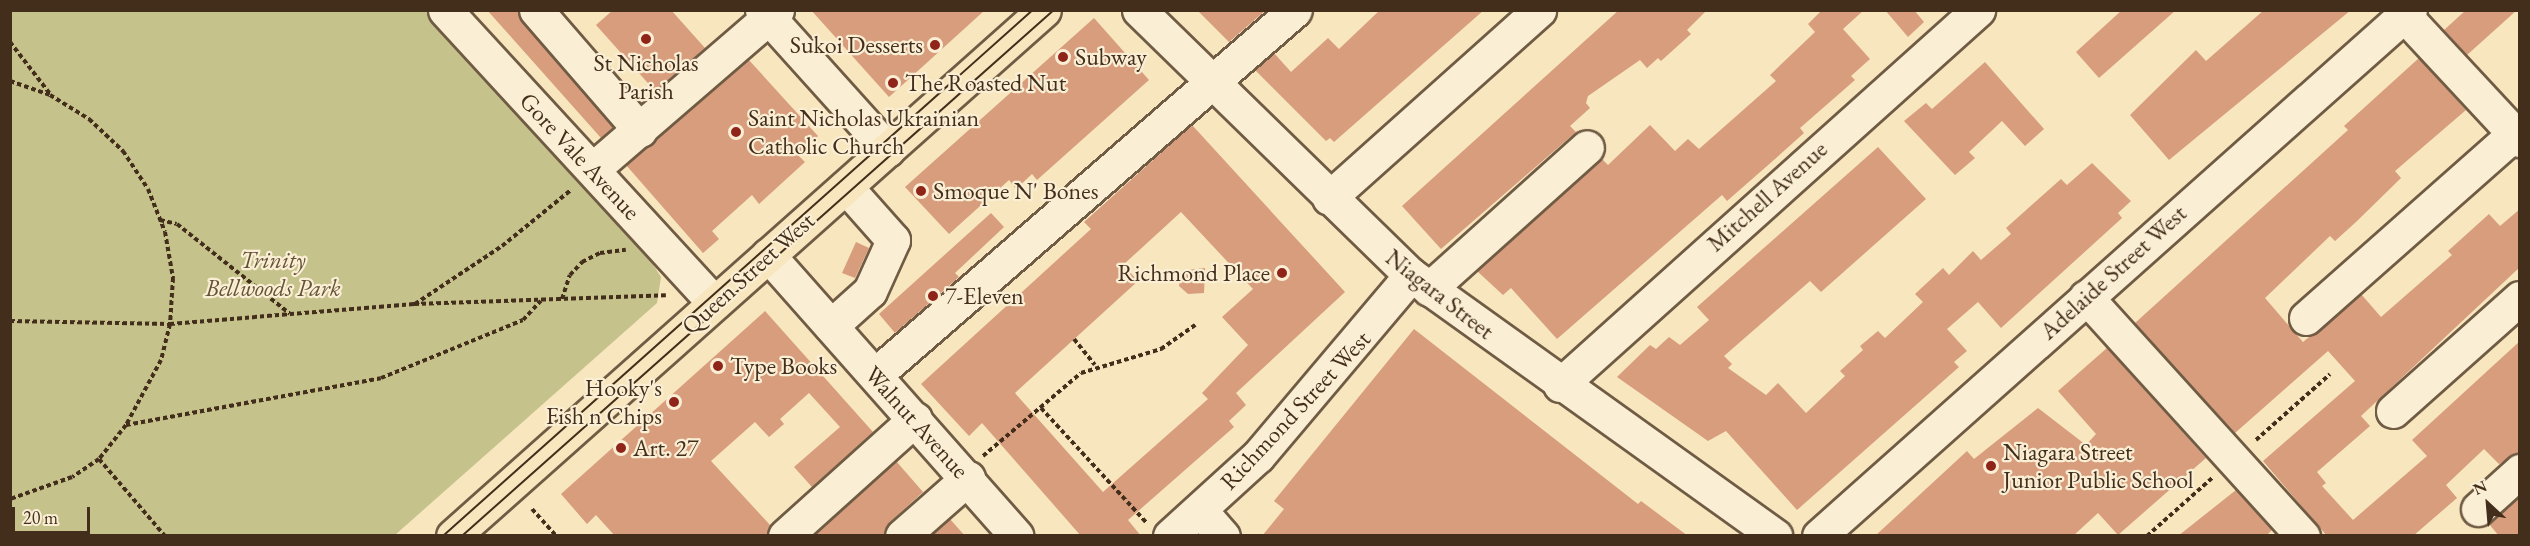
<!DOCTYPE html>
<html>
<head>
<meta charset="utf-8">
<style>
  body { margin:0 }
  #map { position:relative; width:2530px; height:546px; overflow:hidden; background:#f7e6be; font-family:"EB Garamond",serif }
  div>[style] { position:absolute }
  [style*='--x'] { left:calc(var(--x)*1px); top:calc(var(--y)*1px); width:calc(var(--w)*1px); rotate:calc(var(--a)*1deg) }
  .green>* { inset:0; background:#c5c28c }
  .building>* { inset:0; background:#d79d7d }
  .path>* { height:4px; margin-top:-2px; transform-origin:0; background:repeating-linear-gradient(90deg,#432d1b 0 4.5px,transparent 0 7.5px) }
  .roads { filter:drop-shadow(2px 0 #705b44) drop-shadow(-2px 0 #705b44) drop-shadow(0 2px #705b44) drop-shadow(0 -2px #705b44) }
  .minor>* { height:33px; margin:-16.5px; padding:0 16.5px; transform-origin:16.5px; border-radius:16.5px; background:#faefd5 }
  .major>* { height:33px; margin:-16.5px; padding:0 16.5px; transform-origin:16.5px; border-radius:16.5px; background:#f7e6be }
  .tram>* { height:1.5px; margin:-0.75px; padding:0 0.75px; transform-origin:0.75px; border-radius:0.75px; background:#432d1b }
  .dots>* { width:16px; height:16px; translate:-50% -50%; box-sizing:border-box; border:3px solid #faefd5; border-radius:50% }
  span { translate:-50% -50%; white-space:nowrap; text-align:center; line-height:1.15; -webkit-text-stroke:4.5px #faefd5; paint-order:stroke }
  .poi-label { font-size:24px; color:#432d1b }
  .right { translate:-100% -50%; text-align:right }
  .left { translate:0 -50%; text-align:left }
  .street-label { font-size:24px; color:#432d1b }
  .park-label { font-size:24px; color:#645237; font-style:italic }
  .frame { position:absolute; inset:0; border:12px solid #432d1b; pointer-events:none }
  .north { position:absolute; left:2458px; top:474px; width:60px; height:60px; -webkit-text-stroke:4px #faefd5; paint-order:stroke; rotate:334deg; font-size:16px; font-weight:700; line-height:24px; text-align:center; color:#432d1b }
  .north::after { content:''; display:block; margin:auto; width:21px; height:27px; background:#432d1b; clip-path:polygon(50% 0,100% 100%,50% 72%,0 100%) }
  .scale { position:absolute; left:12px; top:507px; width:78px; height:27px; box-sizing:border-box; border:3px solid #432d1b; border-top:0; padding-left:8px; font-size:18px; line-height:21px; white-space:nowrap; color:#432d1b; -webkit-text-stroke:4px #faefd5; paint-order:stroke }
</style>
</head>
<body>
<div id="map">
  <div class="green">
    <i style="clip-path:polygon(10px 11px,429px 11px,637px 239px,661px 277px,657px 303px,395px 535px,11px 535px)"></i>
  </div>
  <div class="building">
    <i style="clip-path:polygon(487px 10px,518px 10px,522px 22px,613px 127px,601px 138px)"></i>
    <i style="clip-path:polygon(613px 10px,671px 10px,705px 48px,655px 91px,596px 25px)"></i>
    <i style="clip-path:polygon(811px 10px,985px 10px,889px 97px)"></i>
    <i style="clip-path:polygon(1197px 10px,1266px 10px,1229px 42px)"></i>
    <i style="clip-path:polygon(1380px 10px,1484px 10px,1334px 142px,1330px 138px,1326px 141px,1255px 70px,1274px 53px,1291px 72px,1328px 38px,1339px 49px)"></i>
    <i style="clip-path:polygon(1619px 10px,1707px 10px,1687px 30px,1691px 34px,1661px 61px,1658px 58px,1647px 68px,1640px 60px,1588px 96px,1586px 103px,1590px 108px,1570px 126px,1576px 132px,1441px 249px,1402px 206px)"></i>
    <i style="clip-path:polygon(1822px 10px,1864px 10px,1843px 29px,1870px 59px,1851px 76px,1855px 80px,1800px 128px,1804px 133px,1775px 159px,1727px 201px,1722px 195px,1557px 339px,1511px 288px,1503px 295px,1477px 271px,1601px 158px,1608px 165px,1650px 125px,1675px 151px,1688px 139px,1699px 149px,1776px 81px,1770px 75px,1815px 32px,1808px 24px)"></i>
    <i style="clip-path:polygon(1885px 10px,1914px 10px,1924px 22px,1908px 37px)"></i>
    <i style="clip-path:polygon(2122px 10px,2176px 10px,2099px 78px,2076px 52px)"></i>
    <i style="clip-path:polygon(2264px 10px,2351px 10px,2169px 160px,2130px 115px,2196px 50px,2206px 61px)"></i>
    <i style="clip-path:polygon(2466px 10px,2517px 10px,2467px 55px,2444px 30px)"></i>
    <i style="clip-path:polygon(1094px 18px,1149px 80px,1037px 180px,1032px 174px,1016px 189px,1009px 180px,949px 234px,905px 187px)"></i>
    <i style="clip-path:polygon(2419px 58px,2466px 110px,2395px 171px,2401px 178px,2356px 222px,2335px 241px,2330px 236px,2265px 298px,2303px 342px,2361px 294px,2381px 317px,2452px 255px,2448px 251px,2489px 214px,2500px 226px,2520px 209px,2520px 267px,2361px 416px,2370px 426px,2317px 472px,2326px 483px,2322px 486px,2353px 520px,2427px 456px,2412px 440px,2520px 341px,2520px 453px,2499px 464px,2484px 449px,2446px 485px,2457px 498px,2413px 536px,2327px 536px,2263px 461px,2355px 381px,2328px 351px,2235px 433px,2135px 323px,2348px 130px,2344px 126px)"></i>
    <i style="clip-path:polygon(748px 59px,818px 136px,798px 155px,805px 162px,759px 204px,752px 195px,712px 231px,719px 239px,703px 253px,626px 165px)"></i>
    <i style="clip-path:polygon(1985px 62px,2044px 129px,2025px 146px,2002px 121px,1969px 152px,1975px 158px,1955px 175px,1904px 121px,1926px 103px,1932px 109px)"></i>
    <i style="clip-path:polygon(evenodd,1192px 125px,1345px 292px,1236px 393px,1246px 405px,1229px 421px,1234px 427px,1128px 520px,1141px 536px,1081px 536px,982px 423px,969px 436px,921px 384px,1091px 229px,1084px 222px,1192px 125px,1181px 212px,1253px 289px,1222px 317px,1248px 345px,1202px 393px,1208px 399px,1103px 492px,1015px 393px,1138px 281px,1123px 265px,1181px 212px)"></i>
    <i style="clip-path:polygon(1878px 147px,1926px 199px,1821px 292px,1810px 281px,1724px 356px,1732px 364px,1728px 368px,1766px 395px,1778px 383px,1806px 413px,1845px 376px,1840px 371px,1863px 350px,1860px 346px,1878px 331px,1885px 338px,1923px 302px,1915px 294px,1943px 268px,1949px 275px,1973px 251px,1981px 260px,2011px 234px,2006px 228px,2061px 179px,2067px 185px,2092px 163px,2131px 201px,2118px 213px,2122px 218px,2001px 328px,1978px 302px,1947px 329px,1967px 351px,1954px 362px,1959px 367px,1797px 510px,1726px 431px,1708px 441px,1617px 377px,1650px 345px,1656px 349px,1669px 337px,1680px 345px,1709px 320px,1697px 307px)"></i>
    <i style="clip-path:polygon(991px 213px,1004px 227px,955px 273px,959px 277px,895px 333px,879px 314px)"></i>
    <i style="clip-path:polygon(856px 242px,869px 248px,855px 278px,842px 273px)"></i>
    <i style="clip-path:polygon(1205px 268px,1204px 293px,1188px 294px,1179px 286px,1180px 276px,1187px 270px)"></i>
    <i style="clip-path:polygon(765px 311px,873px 432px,812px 487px,794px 467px,840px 427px,809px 393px,780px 419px,784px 424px,769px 437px,755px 422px,711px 461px,770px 525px,767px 536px,615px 536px,596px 515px,587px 524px,561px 494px)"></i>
    <i style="clip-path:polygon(1414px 329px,1638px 504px,1641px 501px,1688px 536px,1262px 536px,1284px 509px,1274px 501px)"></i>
    <i style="clip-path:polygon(2107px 348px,2206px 458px,2118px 535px,2098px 513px,2073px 536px,1875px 536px,1967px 451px,1974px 459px,2038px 408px,2086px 445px,2096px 434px,2058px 391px)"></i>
    <i style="clip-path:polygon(896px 461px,923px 492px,890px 522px,884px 536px,814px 536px)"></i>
    <i style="clip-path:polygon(2236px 490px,2272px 530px,2266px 536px,2178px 536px)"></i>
    <i style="clip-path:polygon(2520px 497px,2520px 536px,2499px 536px,2489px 524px)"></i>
    <i style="clip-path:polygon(950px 519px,965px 536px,931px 536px)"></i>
  </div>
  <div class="path">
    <i style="--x:10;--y:42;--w:66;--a:52.4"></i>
    <i style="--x:10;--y:81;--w:42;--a:19.3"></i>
    <i style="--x:50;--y:95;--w:46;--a:31.6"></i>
    <i style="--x:89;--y:119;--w:47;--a:43.3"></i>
    <i style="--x:123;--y:151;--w:45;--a:56.7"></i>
    <i style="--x:148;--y:189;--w:46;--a:68.4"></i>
    <i style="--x:165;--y:232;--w:47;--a:80.1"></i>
    <i style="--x:173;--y:278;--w:46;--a:93.7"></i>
    <i style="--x:170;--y:324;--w:37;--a:104"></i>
    <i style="--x:161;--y:360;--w:74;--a:118.3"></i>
    <i style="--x:126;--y:425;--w:43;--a:128.5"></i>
    <i style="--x:99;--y:459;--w:32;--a:146"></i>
    <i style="--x:72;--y:477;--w:66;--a:160.5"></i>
    <i style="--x:160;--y:220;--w:17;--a:13"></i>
    <i style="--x:177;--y:224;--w:144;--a:38.5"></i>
    <i style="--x:562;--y:299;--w:25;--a:-72"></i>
    <i style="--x:570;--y:275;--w:18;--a:-47"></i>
    <i style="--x:582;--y:262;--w:20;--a:-27"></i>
    <i style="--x:600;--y:253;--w:26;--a:-7"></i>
    <i style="--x:415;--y:304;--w:105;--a:-33.7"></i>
    <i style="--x:502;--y:246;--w:89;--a:-39.1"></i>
    <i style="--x:10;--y:321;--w:160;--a:1.1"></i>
    <i style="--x:170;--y:324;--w:245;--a:-4.7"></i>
    <i style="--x:414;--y:304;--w:252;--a:-2"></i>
    <i style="--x:1074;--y:339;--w:33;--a:51"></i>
    <i style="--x:1041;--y:408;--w:155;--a:47.4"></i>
    <i style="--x:126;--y:425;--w:259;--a:-10.4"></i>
    <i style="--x:381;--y:378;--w:153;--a:-22.2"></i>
    <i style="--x:523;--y:320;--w:26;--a:-47"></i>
    <i style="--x:2256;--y:440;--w:99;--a:-41.7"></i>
    <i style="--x:983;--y:456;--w:128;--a:-40.3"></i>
    <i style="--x:1081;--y:373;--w:84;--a:-16.7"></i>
    <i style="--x:1161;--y:349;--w:42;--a:-35.2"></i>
    <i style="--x:99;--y:459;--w:101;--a:49.4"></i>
    <i style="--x:532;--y:509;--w:36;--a:48"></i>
    <i style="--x:2147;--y:536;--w:87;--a:-41.7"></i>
  </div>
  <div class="roads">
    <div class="minor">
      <i style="--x:445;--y:10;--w:398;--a:47.4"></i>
      <i style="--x:536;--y:10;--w:159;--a:49.1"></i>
      <i style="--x:762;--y:10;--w:188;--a:48"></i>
      <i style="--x:1139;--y:10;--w:380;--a:44.3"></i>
      <i style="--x:1411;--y:275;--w:448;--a:35.6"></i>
      <i style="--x:2404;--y:15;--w:171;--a:47.1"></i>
      <i style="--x:593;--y:169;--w:243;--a:-40.8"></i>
      <i style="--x:1329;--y:198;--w:282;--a:-41.8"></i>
      <i style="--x:768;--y:255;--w:375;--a:48.5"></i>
      <i style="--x:1429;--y:289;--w:212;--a:-41.9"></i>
      <i style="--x:2086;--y:297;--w:323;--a:47.8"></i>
      <i style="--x:2306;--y:318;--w:278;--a:-41.5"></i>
      <i style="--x:831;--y:326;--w:52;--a:-41.9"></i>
      <i style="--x:870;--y:291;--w:56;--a:-65.7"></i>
      <i style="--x:893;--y:240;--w:71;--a:-131.6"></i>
      <i style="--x:875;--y:375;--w:556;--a:-40.99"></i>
      <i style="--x:1560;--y:385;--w:562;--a:-41.9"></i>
      <i style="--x:2393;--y:411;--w:170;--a:-41.7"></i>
      <i style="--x:2478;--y:509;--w:57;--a:-42.1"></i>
      <i style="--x:1200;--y:510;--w:35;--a:49"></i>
      <i style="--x:785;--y:536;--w:175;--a:-42"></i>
      <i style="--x:902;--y:536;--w:88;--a:-41.3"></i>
      <i style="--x:1170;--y:536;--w:119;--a:-42.3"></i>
      <i style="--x:1258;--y:456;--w:237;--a:-49.8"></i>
      <i style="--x:1819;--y:536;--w:791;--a:-41.67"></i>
    </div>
    <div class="major">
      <i style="--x:453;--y:536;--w:791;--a:-41.67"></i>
    </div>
  </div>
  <div class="tram">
    <i style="--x:443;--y:536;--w:790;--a:-41.72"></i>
    <i style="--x:462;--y:536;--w:792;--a:-41.62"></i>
  </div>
  <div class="dots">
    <i style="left:646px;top:39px;background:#8f2418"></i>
    <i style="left:935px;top:45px;background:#8f2418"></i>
    <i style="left:1063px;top:57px;background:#8f2418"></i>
    <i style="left:893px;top:83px;background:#8f2418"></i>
    <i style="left:736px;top:132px;background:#8f2418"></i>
    <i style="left:921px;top:191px;background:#8f2418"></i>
    <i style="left:1282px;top:273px;background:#8f2418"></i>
    <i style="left:933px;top:296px;background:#8f2418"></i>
    <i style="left:718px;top:366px;background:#8f2418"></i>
    <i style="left:674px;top:402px;background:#8f2418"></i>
    <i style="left:621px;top:448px;background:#8f2418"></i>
    <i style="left:1991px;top:466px;background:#8f2418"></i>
  </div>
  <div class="poi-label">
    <span class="right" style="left:923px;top:45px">Sukoi Desserts</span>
    <span class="left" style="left:1075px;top:57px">Subway</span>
    <span style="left:646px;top:77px">St Nicholas<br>Parish</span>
    <span class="left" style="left:905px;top:83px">The Roasted Nut</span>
    <span class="left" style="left:748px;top:132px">Saint Nicholas Ukrainian<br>Catholic Church</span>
    <span class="left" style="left:933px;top:191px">Smoque N' Bones</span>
    <span class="right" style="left:1270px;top:273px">Richmond Place</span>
    <span class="left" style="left:945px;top:296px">7-Eleven</span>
    <span class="left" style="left:730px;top:366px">Type Books</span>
    <span class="right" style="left:662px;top:402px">Hooky's<br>Fish n Chips</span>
    <span class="left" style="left:633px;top:448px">Art. 27</span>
    <span class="left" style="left:2003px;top:466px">Niagara Street<br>Junior Public School</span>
  </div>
  <div class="street-label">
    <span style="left:580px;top:156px;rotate:47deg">Gore Vale Avenue</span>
    <span style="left:1767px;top:196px;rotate:-42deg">Mitchell Avenue</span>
    <span style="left:2113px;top:272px;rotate:-42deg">Adelaide Street West</span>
    <span style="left:748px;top:273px;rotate:-42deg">Queen Street West</span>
    <span style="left:1440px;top:294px;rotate:38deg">Niagara Street</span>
    <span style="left:1295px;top:410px;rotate:-47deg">Richmond Street West</span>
    <span style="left:917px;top:422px;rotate:48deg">Walnut Avenue</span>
  </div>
  <div class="park-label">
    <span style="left:273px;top:274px">Trinity<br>Bellwoods Park</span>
  </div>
  <div class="frame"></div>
  <div class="north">N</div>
  <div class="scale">20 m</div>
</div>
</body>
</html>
